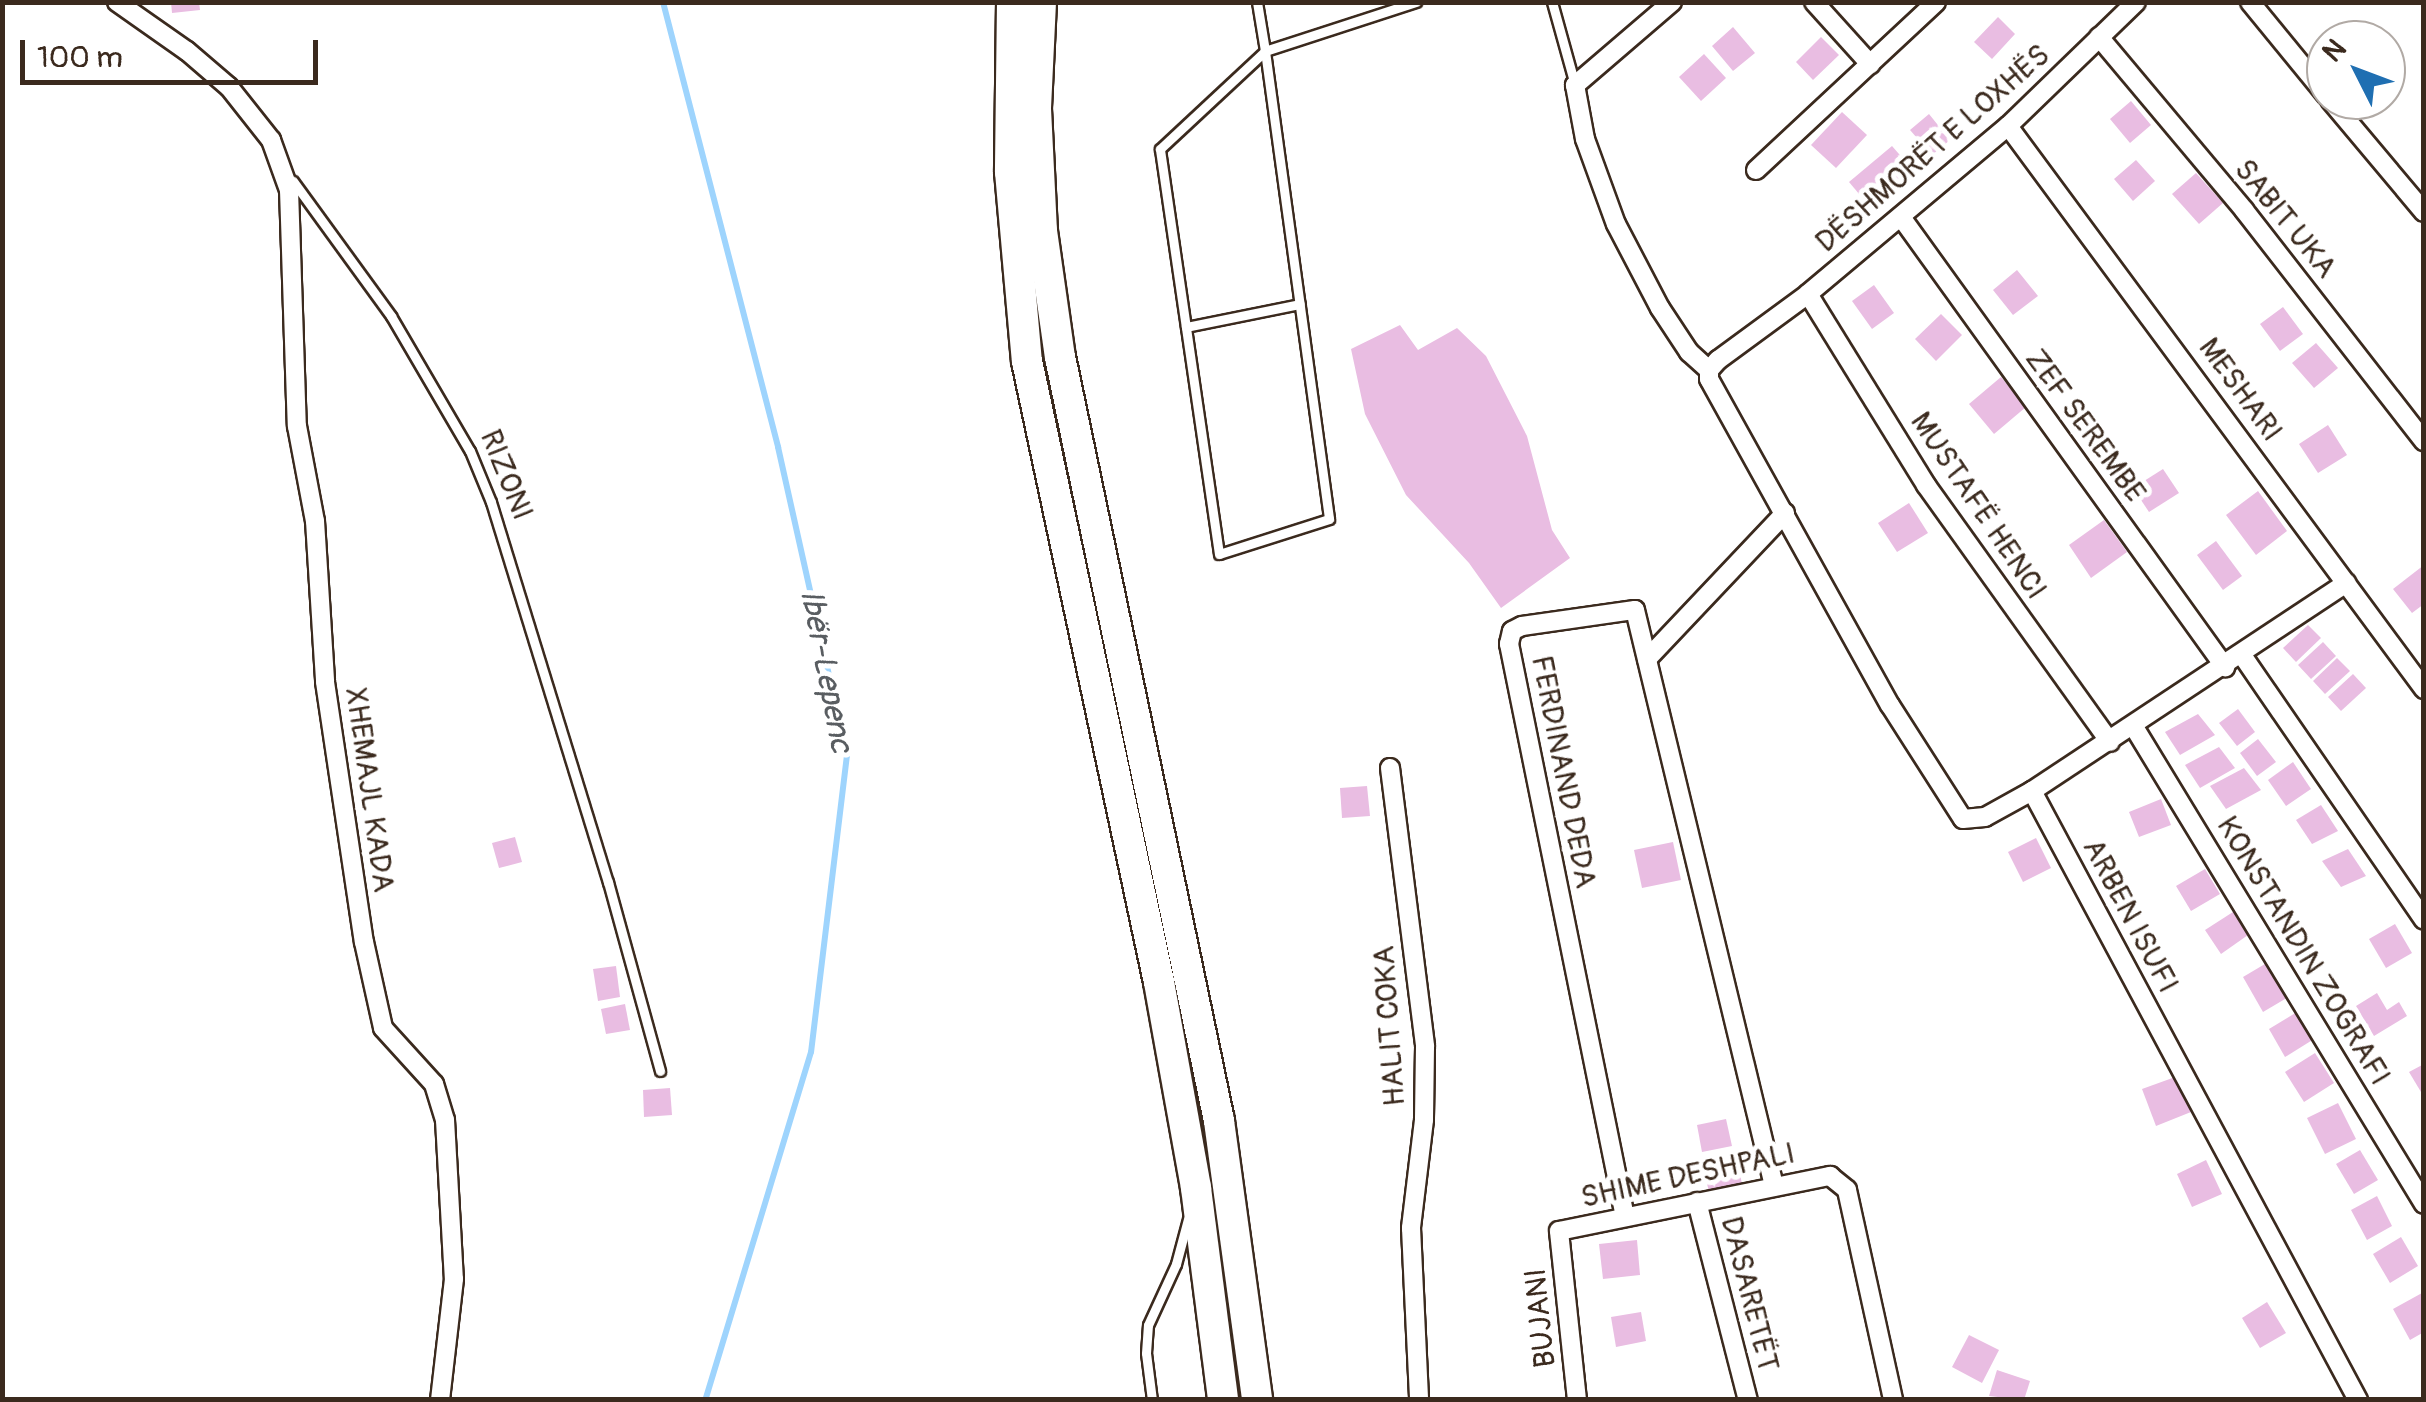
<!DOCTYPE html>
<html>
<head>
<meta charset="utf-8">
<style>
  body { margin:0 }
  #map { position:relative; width:2426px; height:1402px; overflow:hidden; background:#fff; font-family:Pangolin,sans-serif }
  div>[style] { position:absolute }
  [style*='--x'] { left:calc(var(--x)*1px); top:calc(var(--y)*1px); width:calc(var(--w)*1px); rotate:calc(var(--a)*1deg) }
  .stream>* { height:6px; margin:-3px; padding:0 3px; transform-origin:3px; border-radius:3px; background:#9ed4fd }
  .building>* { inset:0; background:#e9bde2 }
  .roads { filter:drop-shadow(2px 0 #3b2a1e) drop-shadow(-2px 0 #3b2a1e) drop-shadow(0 2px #3b2a1e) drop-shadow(0 -2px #3b2a1e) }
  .service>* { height:9px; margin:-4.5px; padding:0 4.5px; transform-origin:4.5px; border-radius:4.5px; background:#fff }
  .minor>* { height:18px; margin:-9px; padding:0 9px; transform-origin:9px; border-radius:9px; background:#fff }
  .motorway>* { height:30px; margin:-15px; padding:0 15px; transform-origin:15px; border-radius:15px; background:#fff }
  span { translate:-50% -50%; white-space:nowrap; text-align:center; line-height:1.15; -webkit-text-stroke:10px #fff; paint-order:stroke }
  .street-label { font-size:30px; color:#3b2a1e }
  .water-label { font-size:32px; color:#595d61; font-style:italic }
  .frame { position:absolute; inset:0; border:5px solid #3b2a1e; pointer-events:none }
  .north { position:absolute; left:2306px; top:20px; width:100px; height:100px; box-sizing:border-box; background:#fff; border:2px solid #b1aaa5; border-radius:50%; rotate:312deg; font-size:28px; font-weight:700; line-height:40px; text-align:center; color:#3b2a1e }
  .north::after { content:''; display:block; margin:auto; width:35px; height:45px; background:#1f6fb2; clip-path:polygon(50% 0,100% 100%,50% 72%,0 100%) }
  .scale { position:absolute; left:20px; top:40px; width:298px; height:45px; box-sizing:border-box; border:5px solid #3b2a1e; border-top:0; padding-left:12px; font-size:30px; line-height:35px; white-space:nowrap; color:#3b2a1e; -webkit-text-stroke:8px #fff; paint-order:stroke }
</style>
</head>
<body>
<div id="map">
  <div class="stream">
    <i style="--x:663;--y:2;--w:460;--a:75.5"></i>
    <i style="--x:778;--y:447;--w:316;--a:77.4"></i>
    <i style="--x:847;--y:755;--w:299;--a:96.9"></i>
    <i style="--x:811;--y:1052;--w:364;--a:106.9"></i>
  </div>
  <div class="building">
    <i style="clip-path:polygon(171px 2px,199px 2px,200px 10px,172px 13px)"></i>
    <i style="clip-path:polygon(1998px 17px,2015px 34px,1992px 59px,1974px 42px)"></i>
    <i style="clip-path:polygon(1733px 27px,1755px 53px,1733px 71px,1712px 46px)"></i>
    <i style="clip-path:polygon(1821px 37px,1839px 55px,1813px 80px,1796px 62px)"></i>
    <i style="clip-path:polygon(1704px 54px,1726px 78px,1701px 101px,1679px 77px)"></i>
    <i style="clip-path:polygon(2131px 101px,2151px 125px,2130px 143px,2110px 119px)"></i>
    <i style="clip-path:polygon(1842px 112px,1867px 135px,1836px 168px,1811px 145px)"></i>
    <i style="clip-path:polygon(1929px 114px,1950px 140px,1932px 155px,1910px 130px)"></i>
    <i style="clip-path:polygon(1892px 146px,1913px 170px,1870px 207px,1849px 182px)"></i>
    <i style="clip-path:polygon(2136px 160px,2155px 181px,2133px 201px,2114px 179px)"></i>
    <i style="clip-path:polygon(2196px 173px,2223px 203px,2199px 224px,2172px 194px)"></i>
    <i style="clip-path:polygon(2017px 270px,2038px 296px,2013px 315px,1993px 290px)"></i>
    <i style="clip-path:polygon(1874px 285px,1894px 313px,1872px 329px,1852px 301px)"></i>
    <i style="clip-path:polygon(2283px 307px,2303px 334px,2280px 351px,2260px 324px)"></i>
    <i style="clip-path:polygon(1941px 314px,1962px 335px,1936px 361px,1915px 339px)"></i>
    <i style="clip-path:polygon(1400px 325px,1418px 350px,1457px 328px,1486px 356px,1527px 436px,1552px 530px,1570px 558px,1501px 608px,1469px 563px,1406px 495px,1365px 414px,1351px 349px)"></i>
    <i style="clip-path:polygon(2316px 343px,2338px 368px,2314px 388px,2292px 363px)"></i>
    <i style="clip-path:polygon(2001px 377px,2026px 407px,1994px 434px,1969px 404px)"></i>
    <i style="clip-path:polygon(2328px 425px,2347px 455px,2318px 473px,2299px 444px)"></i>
    <i style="clip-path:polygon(2163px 469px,2179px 493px,2149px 512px,2133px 488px)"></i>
    <i style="clip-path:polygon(2258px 491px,2287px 531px,2256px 555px,2226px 515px)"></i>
    <i style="clip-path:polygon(1909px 503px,1928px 533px,1897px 552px,1878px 523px)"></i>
    <i style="clip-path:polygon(2104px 520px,2127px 552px,2091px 578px,2069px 545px)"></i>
    <i style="clip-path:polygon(2216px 541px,2242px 576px,2223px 590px,2197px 555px)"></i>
    <i style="clip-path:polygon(2424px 565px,2424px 604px,2412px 613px,2393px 589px)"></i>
    <i style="clip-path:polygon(2308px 625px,2321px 638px,2296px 662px,2283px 648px)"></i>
    <i style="clip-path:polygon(2323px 642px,2336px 656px,2311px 679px,2298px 665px)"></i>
    <i style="clip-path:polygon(2337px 658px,2350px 671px,2325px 694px,2313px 681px)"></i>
    <i style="clip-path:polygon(2353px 674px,2366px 688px,2341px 711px,2328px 697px)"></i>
    <i style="clip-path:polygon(2238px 709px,2255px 732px,2237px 746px,2219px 723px)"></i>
    <i style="clip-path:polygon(2198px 714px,2215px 735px,2180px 755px,2165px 732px)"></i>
    <i style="clip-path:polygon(2258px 739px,2276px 762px,2257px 776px,2240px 753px)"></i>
    <i style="clip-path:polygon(2219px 747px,2235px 768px,2200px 788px,2185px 765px)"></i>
    <i style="clip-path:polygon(2293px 762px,2311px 789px,2286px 806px,2268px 780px)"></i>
    <i style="clip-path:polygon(2244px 768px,2261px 790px,2226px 809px,2210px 786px)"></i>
    <i style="clip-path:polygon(1367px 786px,1370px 816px,1342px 818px,1340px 788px)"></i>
    <i style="clip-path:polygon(2161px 799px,2171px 825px,2139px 837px,2129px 812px)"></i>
    <i style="clip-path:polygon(2321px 805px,2338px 831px,2312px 844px,2296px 820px)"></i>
    <i style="clip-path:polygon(515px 837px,522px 862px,499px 868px,492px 843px)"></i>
    <i style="clip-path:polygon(2036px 838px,2051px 868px,2023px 882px,2008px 852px)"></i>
    <i style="clip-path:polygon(1673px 842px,1681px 880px,1642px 888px,1634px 850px)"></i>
    <i style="clip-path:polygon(2348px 849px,2366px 876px,2341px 887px,2322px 861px)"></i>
    <i style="clip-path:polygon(2205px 869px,2220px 894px,2191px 911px,2176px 886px)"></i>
    <i style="clip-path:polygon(2233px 912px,2248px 935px,2221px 954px,2205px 930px)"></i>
    <i style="clip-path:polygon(2395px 924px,2412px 953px,2386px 968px,2369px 939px)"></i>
    <i style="clip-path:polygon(2270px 961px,2290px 996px,2263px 1012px,2243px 977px)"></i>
    <i style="clip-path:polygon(616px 966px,620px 997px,598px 1001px,593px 969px)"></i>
    <i style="clip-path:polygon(2377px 993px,2387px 1010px,2399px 1002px,2407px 1016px,2374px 1036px,2356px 1006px)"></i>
    <i style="clip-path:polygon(625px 1004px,630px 1030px,606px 1034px,601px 1009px)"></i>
    <i style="clip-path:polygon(2297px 1012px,2314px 1039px,2285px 1057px,2269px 1029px)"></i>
    <i style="clip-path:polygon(2315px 1053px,2334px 1083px,2304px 1102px,2285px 1072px)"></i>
    <i style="clip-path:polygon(2424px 1064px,2424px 1097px,2409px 1072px)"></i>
    <i style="clip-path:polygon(2178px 1076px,2191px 1112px,2156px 1126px,2142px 1089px)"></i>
    <i style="clip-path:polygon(670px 1088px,672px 1115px,644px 1117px,643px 1090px)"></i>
    <i style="clip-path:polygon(2338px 1103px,2356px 1139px,2325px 1154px,2307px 1118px)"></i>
    <i style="clip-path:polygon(1726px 1119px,1732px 1146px,1702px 1152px,1697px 1125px)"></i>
    <i style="clip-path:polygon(2360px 1150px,2378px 1180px,2354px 1194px,2336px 1164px)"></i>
    <i style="clip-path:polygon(1736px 1155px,1742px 1184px,1709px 1192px,1702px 1163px)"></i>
    <i style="clip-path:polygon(2206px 1160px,2222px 1194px,2192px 1207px,2177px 1174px)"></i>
    <i style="clip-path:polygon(2377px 1196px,2392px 1226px,2367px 1240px,2351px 1210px)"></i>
    <i style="clip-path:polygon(2401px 1237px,2418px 1266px,2390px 1283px,2373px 1254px)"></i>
    <i style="clip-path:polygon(1637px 1240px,1640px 1275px,1603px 1279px,1599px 1244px)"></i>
    <i style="clip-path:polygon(2422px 1293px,2424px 1332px,2410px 1340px,2393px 1309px)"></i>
    <i style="clip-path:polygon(2267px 1302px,2286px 1333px,2260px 1348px,2242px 1318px)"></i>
    <i style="clip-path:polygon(1641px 1312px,1646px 1341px,1616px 1347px,1611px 1317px)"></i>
    <i style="clip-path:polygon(1969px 1335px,1999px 1350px,1982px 1383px,1952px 1367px)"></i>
    <i style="clip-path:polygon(1997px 1370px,2030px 1381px,2024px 1400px,1989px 1396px)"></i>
  </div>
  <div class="roads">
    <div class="service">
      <i style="--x:1257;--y:2;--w:50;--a:80.7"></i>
      <i style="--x:1265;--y:51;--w:472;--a:82.2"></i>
      <i style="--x:1329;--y:519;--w:115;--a:162.3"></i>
      <i style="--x:1219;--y:554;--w:409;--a:-98.3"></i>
      <i style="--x:1160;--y:149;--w:144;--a:-43"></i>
      <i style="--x:1265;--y:51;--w:159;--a:-18"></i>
      <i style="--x:1552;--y:2;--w:86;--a:74.5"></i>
      <i style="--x:293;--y:181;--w:167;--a:54"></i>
      <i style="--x:391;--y:316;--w:156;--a:59.7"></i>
      <i style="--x:470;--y:451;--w:55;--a:67.6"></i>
      <i style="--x:491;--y:502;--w:398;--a:72.9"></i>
      <i style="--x:608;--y:882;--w:196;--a:74.6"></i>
      <i style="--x:1186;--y:327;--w:116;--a:-11.4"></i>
      <i style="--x:1152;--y:1400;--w:47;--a:-97.3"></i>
      <i style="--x:1146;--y:1353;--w:28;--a:-86"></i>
      <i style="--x:1148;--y:1325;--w:67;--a:-65.3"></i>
      <i style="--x:1176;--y:1264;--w:47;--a:-75.1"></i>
    </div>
    <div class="minor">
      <i style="--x:117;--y:2;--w:85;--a:35"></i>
      <i style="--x:187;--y:51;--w:55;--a:40.6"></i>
      <i style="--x:229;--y:87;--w:68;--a:51.6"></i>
      <i style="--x:271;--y:140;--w:53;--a:70.2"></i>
      <i style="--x:289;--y:190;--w:236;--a:88.1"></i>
      <i style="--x:297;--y:426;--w:97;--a:79.3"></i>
      <i style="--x:315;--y:521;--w:161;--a:86.4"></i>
      <i style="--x:325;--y:682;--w:263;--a:81.5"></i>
      <i style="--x:364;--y:942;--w:88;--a:77.5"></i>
      <i style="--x:383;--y:1028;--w:76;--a:47.7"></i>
      <i style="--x:434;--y:1084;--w:38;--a:73"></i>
      <i style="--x:445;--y:1120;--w:159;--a:86.8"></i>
      <i style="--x:454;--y:1279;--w:122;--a:96.6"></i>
      <i style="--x:1672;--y:2;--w:128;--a:139.4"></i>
      <i style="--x:1575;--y:85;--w:55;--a:79.5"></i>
      <i style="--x:1585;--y:139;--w:90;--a:70"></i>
      <i style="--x:1616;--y:224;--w:95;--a:62.4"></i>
      <i style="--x:1660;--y:308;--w:53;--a:56.6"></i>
      <i style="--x:1689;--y:352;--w:27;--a:42"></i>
      <i style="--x:1814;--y:2;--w:84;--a:47.9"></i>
      <i style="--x:2136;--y:2;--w:178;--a:135.9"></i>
      <i style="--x:2008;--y:126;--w:261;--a:140"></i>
      <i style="--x:1808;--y:294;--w:112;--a:143.7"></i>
      <i style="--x:1718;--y:360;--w:13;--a:132"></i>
      <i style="--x:1709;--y:370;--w:9;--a:90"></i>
      <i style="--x:1709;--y:379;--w:373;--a:61"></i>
      <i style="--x:1890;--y:705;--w:135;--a:57.4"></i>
      <i style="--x:1963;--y:819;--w:22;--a:-5"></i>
      <i style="--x:1985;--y:817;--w:54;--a:-29"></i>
      <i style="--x:2032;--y:791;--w:377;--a:-33.5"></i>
      <i style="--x:2250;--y:2;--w:120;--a:50.7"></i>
      <i style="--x:2099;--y:37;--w:226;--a:50"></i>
      <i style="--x:2244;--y:210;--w:293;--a:52.1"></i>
      <i style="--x:2330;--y:100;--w:146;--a:50"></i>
      <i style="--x:2008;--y:126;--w:700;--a:53.54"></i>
      <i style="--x:1756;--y:170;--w:246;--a:-43"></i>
      <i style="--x:1901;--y:217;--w:555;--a:54.25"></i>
      <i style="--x:1808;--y:294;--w:225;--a:58.3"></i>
      <i style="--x:1926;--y:485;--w:316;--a:54.4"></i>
      <i style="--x:2242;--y:655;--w:321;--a:55.5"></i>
      <i style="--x:1647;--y:659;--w:201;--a:-46.6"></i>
      <i style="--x:2134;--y:727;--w:558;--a:58.7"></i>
      <i style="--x:1390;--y:768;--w:281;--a:82.8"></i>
      <i style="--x:1425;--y:1047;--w:73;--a:90.8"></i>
      <i style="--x:1424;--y:1120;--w:109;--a:96.9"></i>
      <i style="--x:1411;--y:1228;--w:172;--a:87.3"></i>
      <i style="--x:2032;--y:791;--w:691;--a:61.84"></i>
      <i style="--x:1697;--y:1202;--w:204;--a:75.6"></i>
      <i style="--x:1625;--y:1217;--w:585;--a:-101.44"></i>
      <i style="--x:1509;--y:644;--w:13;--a:-77"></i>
      <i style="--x:1512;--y:631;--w:11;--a:-27"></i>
      <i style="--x:1522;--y:626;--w:114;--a:-8.1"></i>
      <i style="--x:1635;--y:610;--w:593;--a:76.43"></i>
      <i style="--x:1577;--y:1400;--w:170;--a:-96.1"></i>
      <i style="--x:1559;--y:1231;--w:277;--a:-11.5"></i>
      <i style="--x:1830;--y:1176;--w:22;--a:39"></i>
      <i style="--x:1847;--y:1190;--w:215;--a:77.6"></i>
    </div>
    <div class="motorway">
      <i style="--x:1012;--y:2;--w:170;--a:90.7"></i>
      <i style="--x:1010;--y:172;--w:190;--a:84.9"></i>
      <i style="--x:1027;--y:361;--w:635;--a:78"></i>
      <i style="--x:1159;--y:982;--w:209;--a:79.8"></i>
      <i style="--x:1196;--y:1188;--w:214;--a:82.7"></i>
      <i style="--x:1041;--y:2;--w:107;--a:92.7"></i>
      <i style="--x:1036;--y:109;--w:122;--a:87.2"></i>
      <i style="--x:1042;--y:231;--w:127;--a:81.9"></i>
      <i style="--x:1060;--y:357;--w:780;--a:78.24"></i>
      <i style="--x:1219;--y:1121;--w:282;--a:82.2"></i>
    </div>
  </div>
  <div class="street-label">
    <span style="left:1933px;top:149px;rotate:-41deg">DËSHMORËT E LOXHËS</span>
    <span style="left:2285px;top:219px;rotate:51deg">SABIT UKA</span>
    <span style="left:2240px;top:390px;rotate:54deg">MESHARI</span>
    <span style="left:2085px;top:426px;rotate:54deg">ZEF SEREMBE</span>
    <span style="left:506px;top:475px;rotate:68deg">RIZONI</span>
    <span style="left:1978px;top:506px;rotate:56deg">MUSTAFË HENCI</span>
    <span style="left:1563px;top:772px;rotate:79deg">FERDINAND DEDA</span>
    <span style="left:369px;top:790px;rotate:82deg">XHEMAJL KADA</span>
    <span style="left:2130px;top:916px;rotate:62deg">ARBEN ISUFI</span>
    <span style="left:2303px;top:951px;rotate:59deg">KONSTANDIN ZOGRAFI</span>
    <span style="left:1390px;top:1026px;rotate:-94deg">HALIT COKA</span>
    <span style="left:1688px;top:1176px;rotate:-12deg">SHIME DESHPALI</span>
    <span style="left:1749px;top:1294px;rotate:76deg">DASARETËT</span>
    <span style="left:1541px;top:1318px;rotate:-96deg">BUJANI</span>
  </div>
  <div class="water-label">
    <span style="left:826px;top:671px;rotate:79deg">Ibër-Lepenc</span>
  </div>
  <div class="frame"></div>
  <div class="north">N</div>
  <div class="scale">100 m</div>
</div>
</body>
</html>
